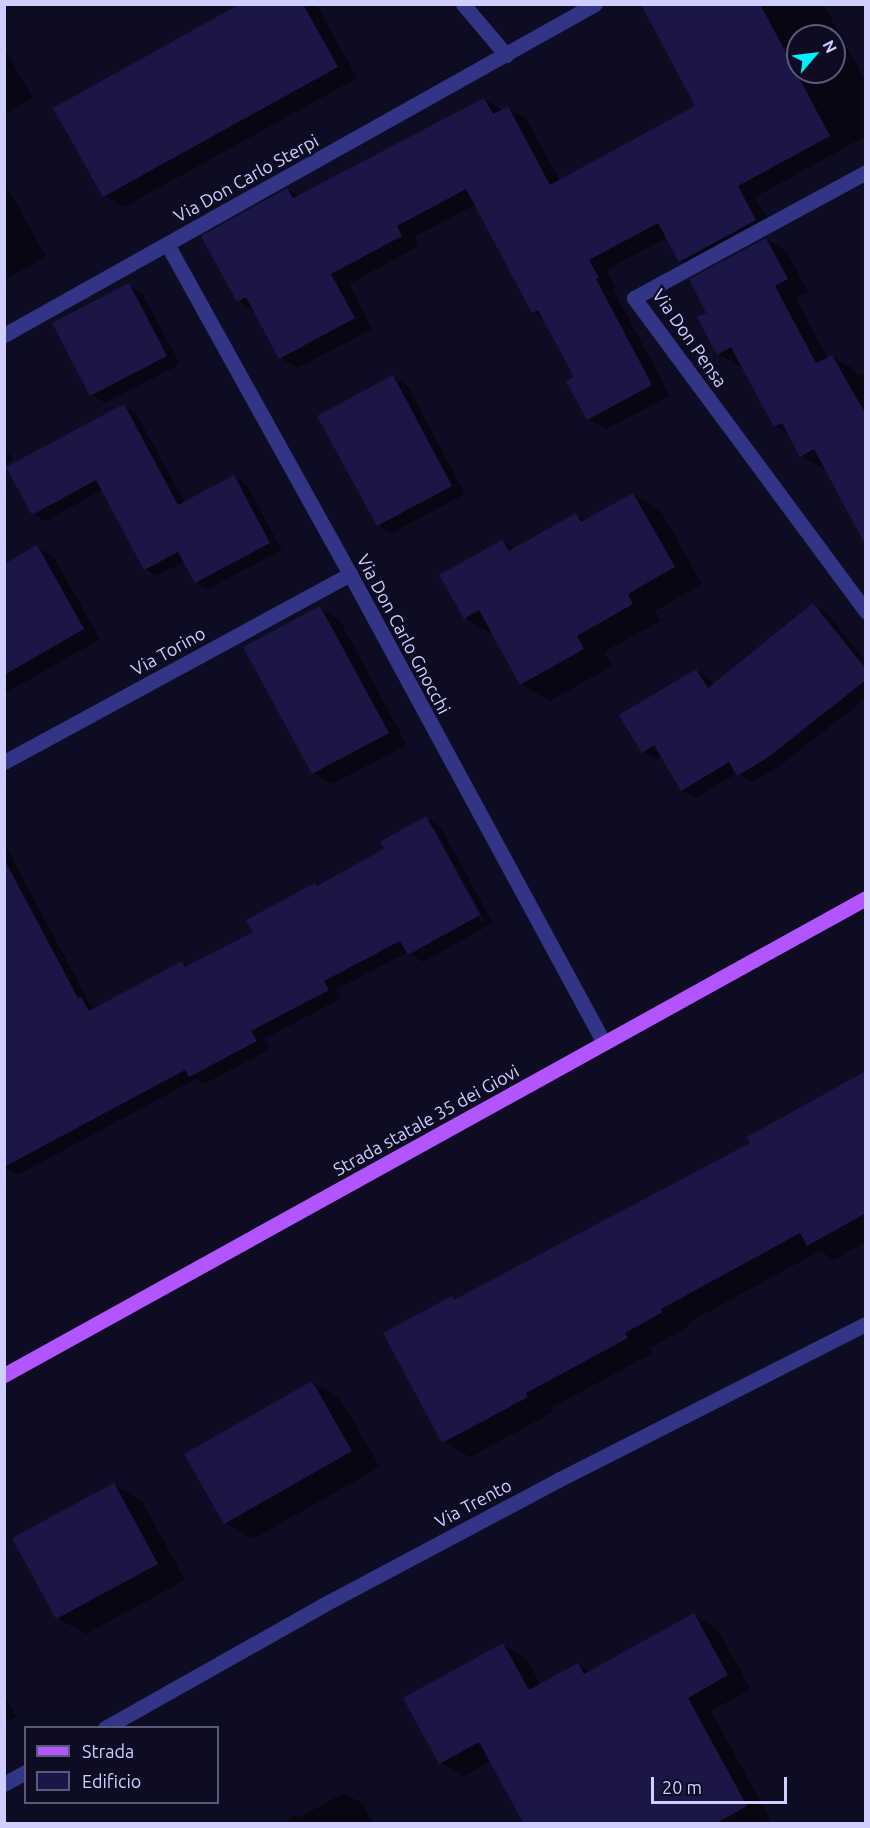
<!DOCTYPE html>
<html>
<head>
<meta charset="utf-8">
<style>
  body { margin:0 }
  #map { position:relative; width:870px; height:1828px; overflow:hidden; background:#0e0c23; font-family:Ubuntu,sans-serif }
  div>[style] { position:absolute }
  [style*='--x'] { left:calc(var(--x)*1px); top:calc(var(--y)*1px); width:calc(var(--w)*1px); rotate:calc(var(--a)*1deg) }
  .shadow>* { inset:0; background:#0007 }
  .building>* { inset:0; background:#1c1646 }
  .minor>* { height:15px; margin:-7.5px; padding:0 7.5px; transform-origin:7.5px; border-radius:7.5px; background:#323586 }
  .major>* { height:15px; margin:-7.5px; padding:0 7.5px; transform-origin:7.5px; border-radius:7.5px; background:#b355ff }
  span { translate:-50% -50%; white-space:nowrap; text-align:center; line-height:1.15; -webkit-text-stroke:4.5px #0e0c23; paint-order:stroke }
  .street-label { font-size:18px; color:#d0ceff }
  .frame { position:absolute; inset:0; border:6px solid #d0ceff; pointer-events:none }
  .legend { position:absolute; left:24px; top:1726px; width:195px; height:78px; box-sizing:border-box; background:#0e0c23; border:2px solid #5c5a7b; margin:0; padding:8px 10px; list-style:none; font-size:18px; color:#d0ceff }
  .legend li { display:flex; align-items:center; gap:12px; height:30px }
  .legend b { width:30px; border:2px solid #5c5a7b }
  .north { position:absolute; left:786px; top:24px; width:60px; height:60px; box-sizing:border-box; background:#0e0c23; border:2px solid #5c5a7b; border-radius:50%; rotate:62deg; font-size:16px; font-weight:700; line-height:24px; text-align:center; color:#d0ceff }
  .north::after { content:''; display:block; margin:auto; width:21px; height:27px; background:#00f1f9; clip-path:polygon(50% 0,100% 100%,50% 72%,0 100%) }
  .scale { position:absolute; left:651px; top:1777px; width:136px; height:27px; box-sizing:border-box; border:3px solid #d0ceff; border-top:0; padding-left:8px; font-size:18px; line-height:21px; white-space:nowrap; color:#d0ceff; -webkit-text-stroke:4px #0e0c23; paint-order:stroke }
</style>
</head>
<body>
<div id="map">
  <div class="shadow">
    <i style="clip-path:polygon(243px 4px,316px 4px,357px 78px,124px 207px,105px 196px,55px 108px)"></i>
    <i style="clip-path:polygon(evenodd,658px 4px,823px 4px,866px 81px,866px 136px,755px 197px,774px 231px,699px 272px,681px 261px,668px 237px,606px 270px,616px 288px,613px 289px,670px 396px,606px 429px,588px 419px,576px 378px,544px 319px,533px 312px,476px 204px,414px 237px,419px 246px,349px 284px,372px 329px,298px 368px,280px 358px,256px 311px,238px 301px,203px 236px,287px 189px,300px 196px,484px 99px,502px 110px,508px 108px,526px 118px,560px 181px,697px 107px,658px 4px,798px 36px,834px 36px,834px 72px,798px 72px,798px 36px)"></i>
    <i style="clip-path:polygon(4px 48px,33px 98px,4px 114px)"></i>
    <i style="clip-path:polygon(4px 181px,46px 257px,6px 279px,4px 278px)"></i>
    <i style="clip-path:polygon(766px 239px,787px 252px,808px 292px,796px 298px,828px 359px,832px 356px,854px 369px,858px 376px,866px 372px,866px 524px,825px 467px,823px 468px,801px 456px,790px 435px,775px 426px,742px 365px,739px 366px,718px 354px,708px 313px)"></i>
    <i style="clip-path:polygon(128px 285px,142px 293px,180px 364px,105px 403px,92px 395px,54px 324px)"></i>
    <i style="clip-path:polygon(393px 377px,407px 385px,465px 494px,392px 533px,378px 525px)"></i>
    <i style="clip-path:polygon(124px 406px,136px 413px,185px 503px,234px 477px,246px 484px,282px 550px,208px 589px,196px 582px,185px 561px,157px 576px,145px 569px,103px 489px,46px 521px,33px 514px,8px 468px)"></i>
    <i style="clip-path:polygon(4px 445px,13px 460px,4px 465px)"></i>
    <i style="clip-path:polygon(633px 495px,661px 511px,702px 584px,655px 611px,660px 621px,604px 652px,612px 666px,550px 701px,521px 684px,494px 635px,465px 618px,502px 542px,515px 549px,576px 515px,586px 521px)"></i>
    <i style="clip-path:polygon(37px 547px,53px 556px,100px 639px,4px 694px,4px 566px)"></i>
    <i style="clip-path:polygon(813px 605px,827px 613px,866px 661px,866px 698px,781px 765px,752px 783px,737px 773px,696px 798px,682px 790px,662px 756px,657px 760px,643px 752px,696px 671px,710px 679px,714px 685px)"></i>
    <i style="clip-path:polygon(320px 608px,339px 619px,407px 745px,332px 784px,313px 773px)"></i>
    <i style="clip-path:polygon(evenodd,426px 818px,440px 826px,493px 923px,423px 962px,408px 952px,337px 989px,342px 998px,264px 1039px,270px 1049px,204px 1084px,196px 1079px,18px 1175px,4px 1167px,4px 843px,90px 1004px,96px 1009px,182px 962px,189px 967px,255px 932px,315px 884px,319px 887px,386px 849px,426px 818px,430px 828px,434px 828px,485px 921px,482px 922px,430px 828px)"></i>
    <i style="clip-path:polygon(866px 1073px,866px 1242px,834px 1260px,820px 1251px,686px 1324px,688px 1327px,650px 1348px,653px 1353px,551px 1408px,553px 1412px,470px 1457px,444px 1442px,452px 1298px,456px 1300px,752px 1144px)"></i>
    <i style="clip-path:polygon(312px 1382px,340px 1399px,380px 1467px,253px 1539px,225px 1523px)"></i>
    <i style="clip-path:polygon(114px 1485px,142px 1501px,185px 1580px,86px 1634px,57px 1618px)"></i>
    <i style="clip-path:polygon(694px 1615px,717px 1629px,751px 1689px,711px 1711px,770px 1819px,763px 1824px,526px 1824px,491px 1761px,464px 1776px,441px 1763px,503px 1645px,526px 1659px,541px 1685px,578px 1665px,591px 1672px)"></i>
    <i style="clip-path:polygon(4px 1694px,16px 1717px,4px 1723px)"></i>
    <i style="clip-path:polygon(344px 1793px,363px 1804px,374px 1824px,280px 1824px,294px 1816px,298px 1818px)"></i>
  </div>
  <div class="building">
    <i style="clip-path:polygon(240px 4px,303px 4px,338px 67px,103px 197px,53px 108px)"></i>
    <i style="clip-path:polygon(641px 4px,760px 4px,830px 136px,738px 186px,756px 220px,679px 262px,658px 223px,589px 260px,599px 278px,596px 279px,652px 385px,587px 420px,566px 381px,574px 377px,538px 310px,532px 313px,466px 189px,397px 226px,402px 236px,331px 274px,355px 318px,279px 359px,246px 297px,237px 302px,201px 236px,287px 188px,293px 198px,484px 98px,493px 114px,508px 106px,550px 185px,695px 106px)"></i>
    <i style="clip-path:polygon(766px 238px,788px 279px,775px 286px,816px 363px,832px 355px,866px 415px,866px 546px,814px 449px,800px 457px,782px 423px,774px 427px,731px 347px,717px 355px,697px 317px,706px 313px,689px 279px)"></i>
    <i style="clip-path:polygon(129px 283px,167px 356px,90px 396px,52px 323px)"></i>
    <i style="clip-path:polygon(393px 375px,452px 486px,377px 526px,317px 416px)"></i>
    <i style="clip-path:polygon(124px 404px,178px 505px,234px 475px,270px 543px,195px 583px,178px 552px,144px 570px,96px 480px,32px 515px,6px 467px)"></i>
    <i style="clip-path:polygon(633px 493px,675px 567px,628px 594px,633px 604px,577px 636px,584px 649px,520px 685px,479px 610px,464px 619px,439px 575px,502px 540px,509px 551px,576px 513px,581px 522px)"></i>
    <i style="clip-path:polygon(37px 545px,84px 629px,4px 675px,4px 564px)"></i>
    <i style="clip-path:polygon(813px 603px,866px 669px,866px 680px,767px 758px,737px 776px,729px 762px,681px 791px,654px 745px,642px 753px,619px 715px,696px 669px,708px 688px)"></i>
    <i style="clip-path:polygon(320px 606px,389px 733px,312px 774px,243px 647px)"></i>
    <i style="clip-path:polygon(426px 816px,480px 915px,408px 955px,400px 941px,324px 981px,329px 990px,251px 1031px,257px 1041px,189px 1077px,185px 1070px,4px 1167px,4px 859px,78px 998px,81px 997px,89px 1011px,182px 961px,185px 967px,253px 932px,246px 920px,315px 883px,317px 886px,384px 849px,380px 842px)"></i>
    <i style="clip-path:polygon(866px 1071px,866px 1213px,807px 1246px,800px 1233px,661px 1309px,663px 1312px,625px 1333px,628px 1338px,526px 1393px,528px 1397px,442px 1443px,383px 1333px,452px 1296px,454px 1300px,750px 1143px,747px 1137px)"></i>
    <i style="clip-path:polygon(312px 1381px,352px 1451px,224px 1524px,184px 1454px)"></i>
    <i style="clip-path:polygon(114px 1483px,158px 1564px,56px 1619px,12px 1538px)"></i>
    <i style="clip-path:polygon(694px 1613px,728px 1675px,688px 1698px,747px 1806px,715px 1824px,524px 1824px,479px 1742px,439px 1764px,403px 1698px,503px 1643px,529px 1690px,578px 1663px,584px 1674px)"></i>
  </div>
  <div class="minor">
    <i style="--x:463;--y:4;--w:67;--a:49.9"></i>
    <i style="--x:866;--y:172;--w:264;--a:151.5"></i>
    <i style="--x:634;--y:298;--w:390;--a:53.5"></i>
    <i style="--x:167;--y:244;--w:377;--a:61"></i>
    <i style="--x:350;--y:574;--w:533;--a:61.56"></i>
    <i style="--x:4;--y:335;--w:677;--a:-29.25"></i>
    <i style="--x:4;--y:762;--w:394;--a:-28.5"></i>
    <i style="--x:105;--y:1728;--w:250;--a:-29.4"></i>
    <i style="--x:323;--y:1605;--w:266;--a:-28"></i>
    <i style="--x:558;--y:1480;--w:345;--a:-26.9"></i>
    <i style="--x:4;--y:1784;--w:25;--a:-29"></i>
  </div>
  <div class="major">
    <i style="--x:4;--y:1375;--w:985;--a:-28.96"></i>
  </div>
  <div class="street-label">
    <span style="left:246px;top:178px;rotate:-29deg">Via Don Carlo Sterpi</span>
    <span style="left:690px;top:338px;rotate:55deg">Via Don Pensa</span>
    <span style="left:404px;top:634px;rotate:62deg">Via Don Carlo Gnocchi</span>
    <span style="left:168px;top:651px;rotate:-29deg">Via Torino</span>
    <span style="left:426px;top:1120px;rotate:-29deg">Strada statale 35 dei Giovi</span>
    <span style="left:473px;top:1503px;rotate:-28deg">Via Trento</span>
  </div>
  <div class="frame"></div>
  <ul class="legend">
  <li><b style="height:8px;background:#b355ff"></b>Strada</li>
  <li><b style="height:16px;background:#1c1646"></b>Edificio</li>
  </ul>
  <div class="north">N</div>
  <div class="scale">20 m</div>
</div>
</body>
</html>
